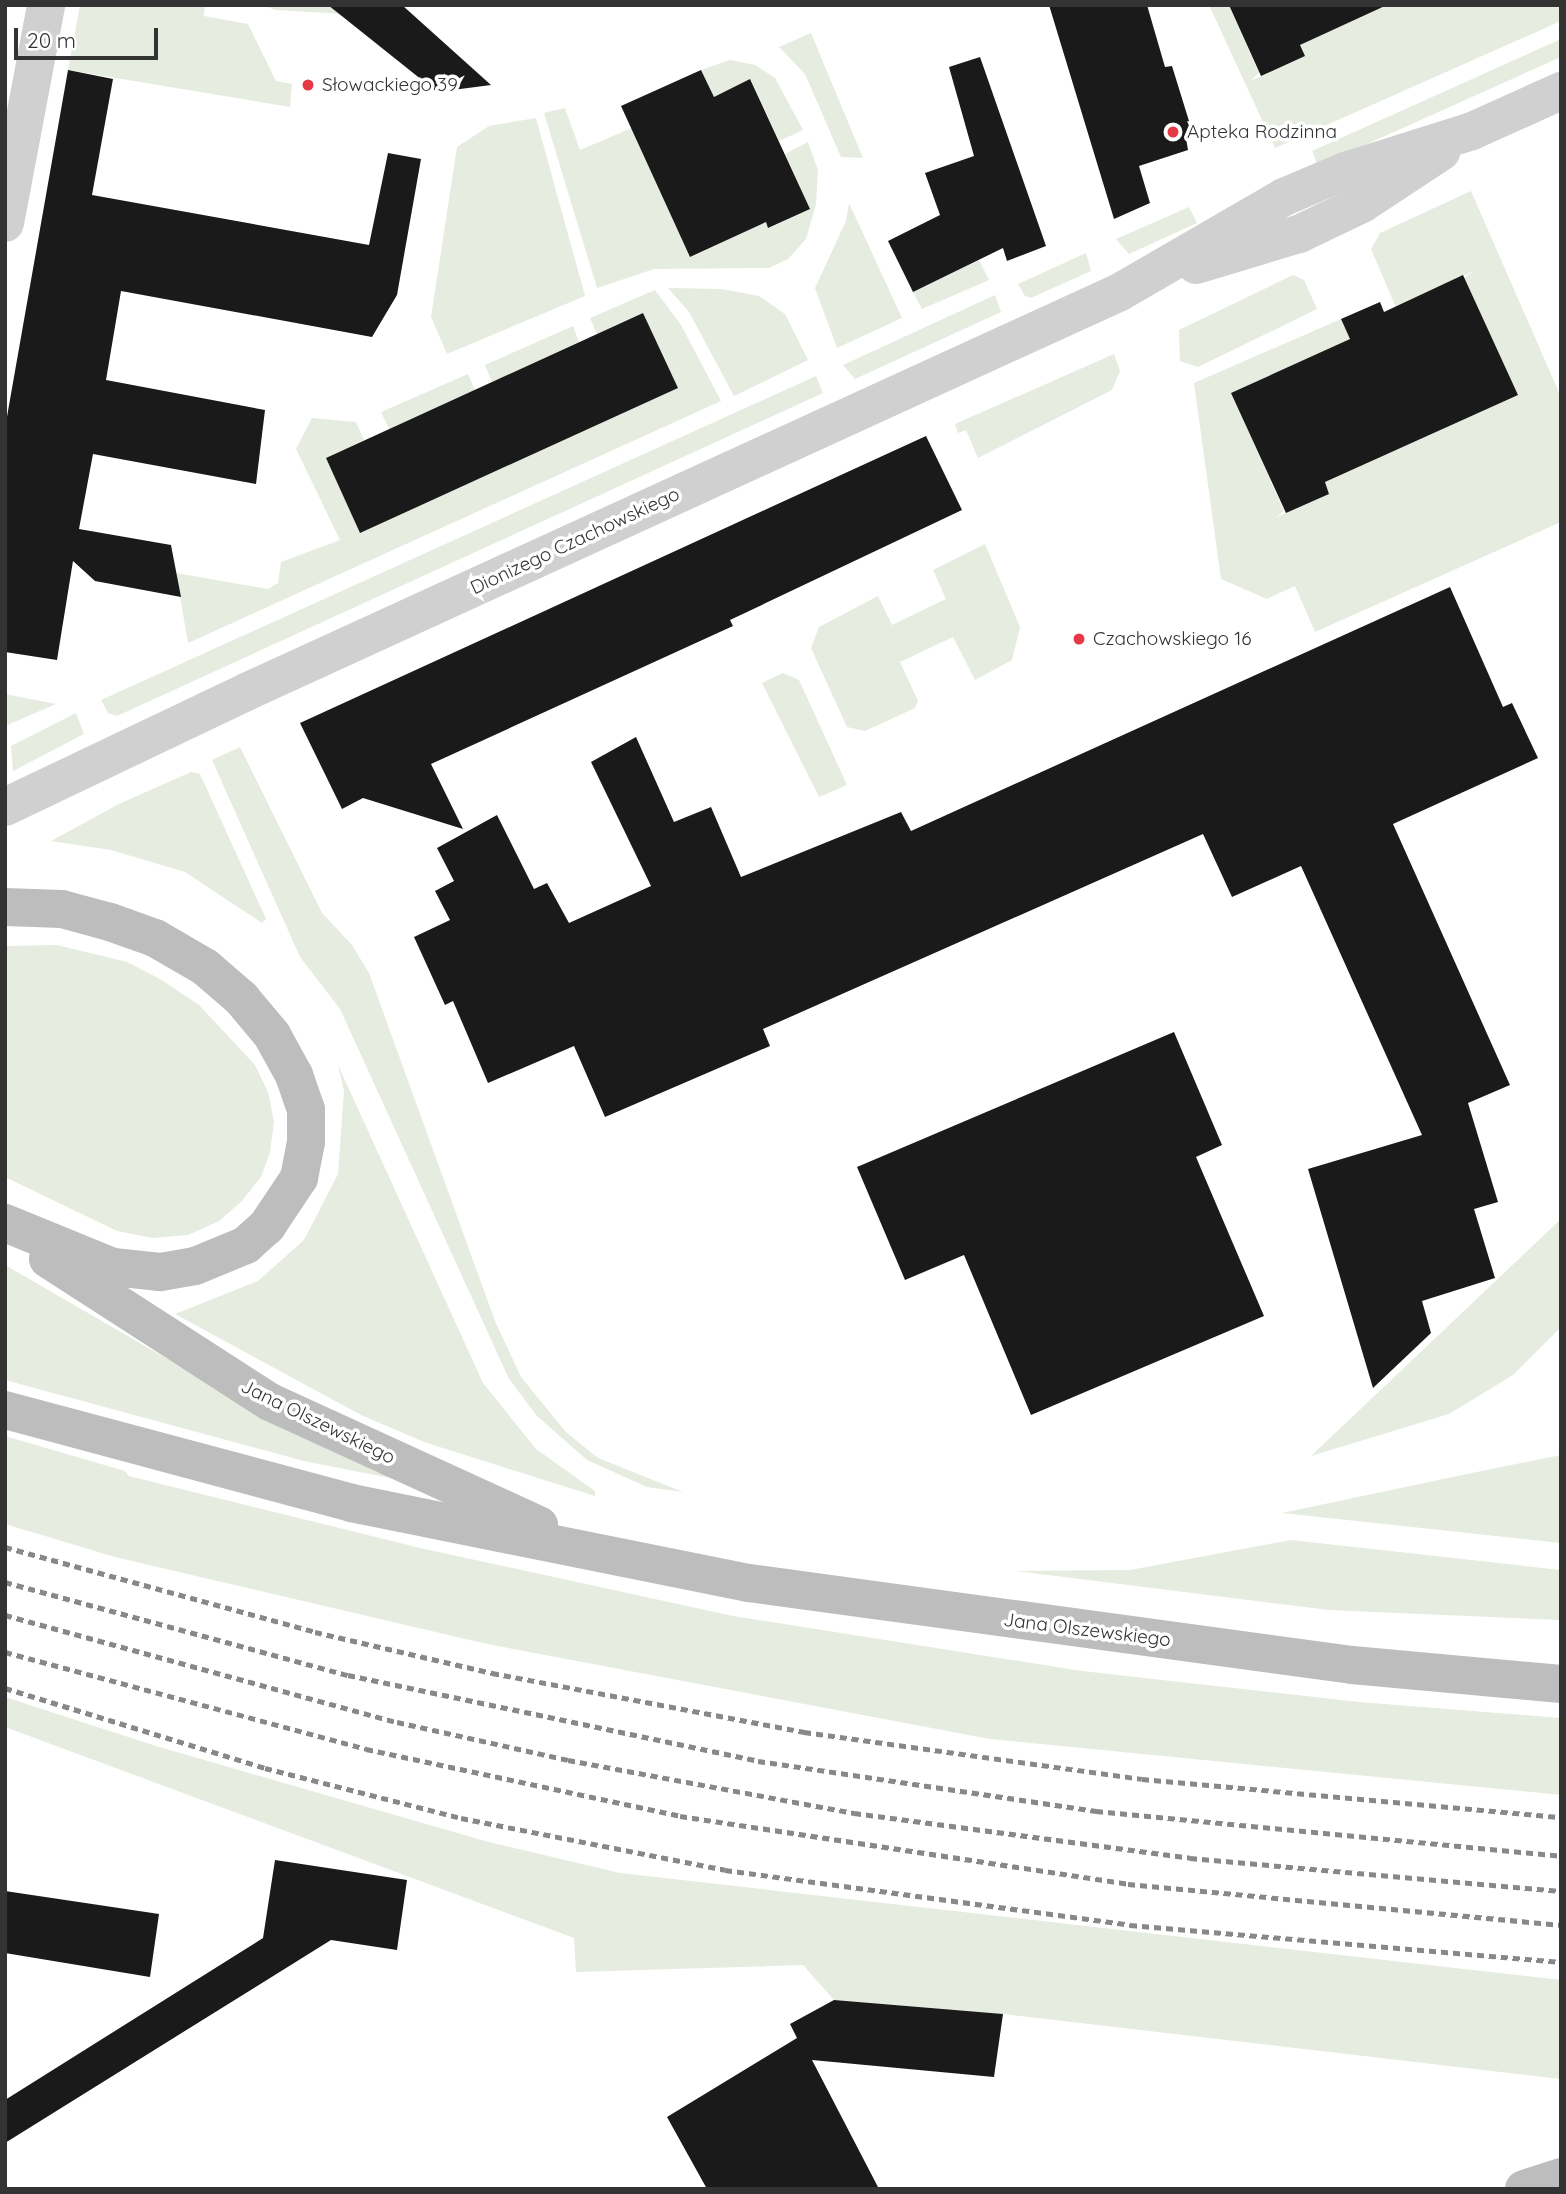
<!DOCTYPE html>
<html>
<head>
<meta charset="utf-8">
<style>
  body { margin:0 }
  #map { position:relative; width:1566px; height:2194px; overflow:hidden; background:#fff; font-family:Quicksand,sans-serif }
  div>[style] { position:absolute }
  [style*='--x'] { left:calc(var(--x)*1px); top:calc(var(--y)*1px); width:calc(var(--w)*1px); rotate:calc(var(--a)*1deg) }
  .green>* { inset:0; background:#e6ecdf }
  .building>* { inset:0; background:#1a1a1a }
  .street>* { height:38px; margin:-19px; padding:0 19px; transform-origin:19px; border-radius:19px; background:#d0d0d0 }
  .secondary>* { height:38px; margin:-19px; padding:0 19px; transform-origin:19px; border-radius:19px; background:#bdbdbd }
  .rail>* { height:5px; margin-top:-2.5px; transform-origin:0; background:repeating-linear-gradient(90deg,#888 0 7px,transparent 0 12px) }
  .dots>* { width:19px; height:19px; translate:-50% -50%; box-sizing:border-box; border:4px solid #fff; border-radius:50% }
  span { translate:-50% -50%; white-space:nowrap; text-align:center; line-height:1.15; -webkit-text-stroke:7px #fff; paint-order:stroke }
  .poi-label { font-size:19px; color:#333 }
  .left { translate:0 -50%; text-align:left }
  .street-label { font-size:19px; color:#333 }
  .frame { position:absolute; inset:0; border:7px solid #333; pointer-events:none }
  .scale { position:absolute; left:14px; top:28px; width:144px; height:32px; box-sizing:border-box; border:4px solid #333; border-top:0; padding-left:9px; font-size:21px; line-height:24px; white-space:nowrap; color:#333; -webkit-text-stroke:5px #fff; paint-order:stroke }
</style>
</head>
<body>
<div id="map">
  <div class="green">
    <i style="clip-path:polygon(80px 5px,205px 5px,204px 16px,248px 24px,276px 81px,292px 84px,290px 107px,68px 70px)"></i>
    <i style="clip-path:polygon(262px 5px,335px 5px,344px 14px,276px 10px)"></i>
    <i style="clip-path:polygon(1209px 5px,1229px 5px,1259px 73px,1250px 81px,1305px 56px,1300px 45px,1387px 5px,1561px 5px,1561px 21px,1275px 148px)"></i>
    <i style="clip-path:polygon(811px 33px,863px 158px,841px 157px,805px 74px,779px 47px)"></i>
    <i style="clip-path:polygon(1561px 39px,1561px 57px,1318px 166px,1312px 151px)"></i>
    <i style="clip-path:polygon(730px 60px,755px 65px,775px 78px,803px 130px,779px 141px,751px 80px,714px 97px,701px 70px)"></i>
    <i style="clip-path:polygon(565px 108px,580px 150px,632px 128px,691px 257px,766px 222px,769px 228px,810px 209px,785px 154px,808px 142px,818px 170px,816px 204px,806px 239px,788px 259px,769px 268px,654px 269px,597px 288px,544px 113px)"></i>
    <i style="clip-path:polygon(536px 118px,585px 296px,447px 354px,431px 317px,457px 147px,489px 126px)"></i>
    <i style="clip-path:polygon(1471px 191px,1561px 397px,1561px 522px,1315px 632px,1295px 586px,1267px 599px,1221px 579px,1194px 383px,1341px 319px,1350px 339px,1232px 394px,1284px 511px,1275px 518px,1329px 494px,1325px 482px,1517px 395px,1464px 278px,1474px 271px,1423px 294px,1400px 317px,1371px 249px,1380px 233px)"></i>
    <i style="clip-path:polygon(849px 203px,902px 318px,837px 348px,815px 288px,846px 221px)"></i>
    <i style="clip-path:polygon(1189px 207px,1197px 223px,1129px 254px,1116px 239px)"></i>
    <i style="clip-path:polygon(1086px 253px,1091px 271px,1031px 298px,1025px 296px,1018px 284px)"></i>
    <i style="clip-path:polygon(979px 260px,989px 280px,922px 309px,913px 292px)"></i>
    <i style="clip-path:polygon(1293px 275px,1304px 280px,1317px 309px,1198px 367px,1180px 361px,1179px 330px)"></i>
    <i style="clip-path:polygon(668px 288px,722px 289px,759px 296px,785px 314px,808px 360px,734px 396px,689px 312px)"></i>
    <i style="clip-path:polygon(655px 290px,681px 325px,721px 401px,188px 643px,176px 573px,268px 589px,278px 583px,281px 562px,340px 540px,296px 449px,312px 418px,356px 422px,364px 440px,326px 458px,360px 533px,678px 388px,643px 313px,597px 334px,590px 318px)"></i>
    <i style="clip-path:polygon(995px 295px,1001px 312px,855px 379px,843px 365px)"></i>
    <i style="clip-path:polygon(573px 326px,579px 342px,492px 382px,485px 365px)"></i>
    <i style="clip-path:polygon(1114px 354px,1120px 371px,1112px 390px,978px 458px,966px 430px,958px 433px,955px 424px)"></i>
    <i style="clip-path:polygon(468px 374px,475px 390px,389px 429px,381px 412px)"></i>
    <i style="clip-path:polygon(816px 376px,823px 393px,117px 716px,108px 713px,101px 700px)"></i>
    <i style="clip-path:polygon(985px 544px,1020px 627px,1012px 660px,975px 680px,953px 637px,900px 662px,918px 701px,915px 708px,865px 731px,847px 727px,811px 648px,819px 627px,878px 596px,892px 625px,946px 599px,933px 570px)"></i>
    <i style="clip-path:polygon(783px 673px,799px 680px,847px 785px,819px 797px,762px 683px)"></i>
    <i style="clip-path:polygon(5px 694px,56px 704px,5px 726px)"></i>
    <i style="clip-path:polygon(76px 713px,84px 734px,13px 771px,11px 746px)"></i>
    <i style="clip-path:polygon(240px 747px,322px 913px,352px 945px,369px 973px,495px 1321px,521px 1377px,566px 1432px,598px 1458px,683px 1492px,647px 1487px,587px 1460px,537px 1416px,509px 1379px,340px 1009px,300px 957px,212px 760px)"></i>
    <i style="clip-path:polygon(191px 772px,200px 774px,266px 919px,262px 923px,185px 872px,111px 850px,51px 841px,119px 804px)"></i>
    <i style="clip-path:polygon(57px 945px,127px 962px,160px 979px,199px 1005px,255px 1065px,268px 1092px,274px 1122px,270px 1152px,261px 1177px,242px 1201px,219px 1221px,188px 1235px,153px 1238px,117px 1231px,5px 1177px,5px 946px)"></i>
    <i style="clip-path:polygon(338px 1065px,483px 1383px,536px 1449px,595px 1491px,595px 1496px,424px 1442px,361px 1415px,175px 1314px,258px 1281px,304px 1240px,338px 1174px,344px 1091px)"></i>
    <i style="clip-path:polygon(1561px 1219px,1561px 1327px,1513px 1375px,1449px 1414px,1311px 1456px)"></i>
    <i style="clip-path:polygon(5px 1265px,290px 1430px,395px 1479px,304px 1461px,5px 1380px)"></i>
    <i style="clip-path:polygon(5px 1436px,125px 1471px,129px 1476px,420px 1548px,733px 1616px,1082px 1671px,1359px 1702px,1561px 1718px,1561px 1795px,990px 1739px,487px 1644px,115px 1557px,5px 1524px)"></i>
    <i style="clip-path:polygon(1561px 1455px,1561px 1543px,1282px 1513px,1467px 1474px)"></i>
    <i style="clip-path:polygon(1291px 1540px,1561px 1570px,1561px 1620px,1329px 1610px,1015px 1571px,1130px 1570px)"></i>
    <i style="clip-path:polygon(5px 1697px,156px 1746px,485px 1841px,620px 1873px,1561px 1980px,1561px 2079px,1003px 2014px,834px 2000px,803px 1965px,576px 1972px,574px 1938px,5px 1727px)"></i>
  </div>
  <div class="building">
    <i style="clip-path:polygon(328px 5px,402px 5px,491px 85px,437px 92px)"></i>
    <i style="clip-path:polygon(1049px 5px,1147px 5px,1165px 67px,1172px 66px,1193px 134px,1186px 138px,1188px 150px,1139px 166px,1150px 203px,1114px 219px)"></i>
    <i style="clip-path:polygon(1229px 5px,1387px 5px,1300px 45px,1305px 56px,1261px 76px)"></i>
    <i style="clip-path:polygon(980px 57px,1046px 246px,1007px 261px,1003px 248px,913px 292px,888px 241px,940px 215px,925px 173px,974px 156px,949px 67px)"></i>
    <i style="clip-path:polygon(68px 70px,113px 79px,92px 195px,369px 245px,388px 153px,421px 159px,397px 295px,372px 337px,121px 291px,106px 380px,265px 410px,256px 484px,93px 454px,79px 529px,171px 545px,181px 597px,95px 581px,73px 561px,57px 660px,5px 652px,5px 428px)"></i>
    <i style="clip-path:polygon(701px 70px,714px 97px,750px 79px,810px 209px,768px 228px,766px 222px,690px 257px,621px 106px)"></i>
    <i style="clip-path:polygon(1463px 275px,1518px 395px,1325px 482px,1329px 494px,1286px 513px,1231px 393px,1350px 339px,1341px 319px,1380px 302px,1384px 312px)"></i>
    <i style="clip-path:polygon(643px 313px,678px 388px,360px 533px,326px 458px)"></i>
    <i style="clip-path:polygon(926px 436px,962px 510px,730px 620px,733px 626px,431px 764px,463px 829px,363px 798px,342px 809px,300px 723px)"></i>
    <i style="clip-path:polygon(1450px 587px,1503px 707px,1512px 703px,1538px 758px,1393px 824px,1510px 1085px,1468px 1103px,1498px 1202px,1474px 1209px,1495px 1278px,1422px 1301px,1431px 1333px,1373px 1388px,1308px 1169px,1422px 1135px,1301px 866px,1232px 897px,1203px 834px,763px 1029px,770px 1046px,605px 1117px,574px 1046px,488px 1083px,453px 1001px,445px 1005px,414px 937px,450px 920px,435px 891px,454px 881px,437px 848px,497px 815px,534px 889px,547px 883px,569px 923px,651px 886px,591px 762px,636px 737px,674px 822px,711px 807px,741px 877px,901px 812px,911px 831px)"></i>
    <i style="clip-path:polygon(1174px 1032px,1222px 1145px,1196px 1157px,1264px 1316px,1031px 1415px,964px 1255px,905px 1280px,857px 1167px)"></i>
    <i style="clip-path:polygon(275px 1860px,407px 1880px,397px 1950px,331px 1940px,5px 2143px,5px 2100px,263px 1938px)"></i>
    <i style="clip-path:polygon(5px 1891px,159px 1914px,150px 1977px,5px 1953px)"></i>
    <i style="clip-path:polygon(834px 2000px,1003px 2014px,994px 2077px,812px 2060px,879px 2189px,707px 2189px,667px 2117px,797px 2038px,790px 2024px)"></i>
  </div>
  <div class="street">
    <i style="--x:5;--y:223;--w:222;--a:-79.3"></i>
    <i style="--x:1196;--y:265;--w:108;--a:-16.8"></i>
    <i style="--x:1299;--y:234;--w:70;--a:-25.5"></i>
    <i style="--x:1362;--y:204;--w:95;--a:-33.4"></i>
    <i style="--x:5;--y:807;--w:267;--a:-25.5"></i>
    <i style="--x:246;--y:692;--w:961;--a:-24.59"></i>
    <i style="--x:1120;--y:292;--w:190;--a:-30.1"></i>
    <i style="--x:1284;--y:197;--w:66;--a:-23.1"></i>
    <i style="--x:1345;--y:171;--w:133;--a:-17.5"></i>
    <i style="--x:1472;--y:131;--w:98;--a:-24.2"></i>
  </div>
  <div class="secondary">
    <i style="--x:5;--y:907;--w:57;--a:2"></i>
    <i style="--x:62;--y:909;--w:50;--a:15.2"></i>
    <i style="--x:110;--y:922;--w:48;--a:19.6"></i>
    <i style="--x:155;--y:938;--w:58;--a:30.1"></i>
    <i style="--x:205;--y:967;--w:48;--a:40.7"></i>
    <i style="--x:241;--y:998;--w:48;--a:50"></i>
    <i style="--x:272;--y:1035;--w:46;--a:61.2"></i>
    <i style="--x:294;--y:1075;--w:36;--a:71"></i>
    <i style="--x:306;--y:1109;--w:33;--a:90"></i>
    <i style="--x:306;--y:1142;--w:37;--a:101"></i>
    <i style="--x:299;--y:1178;--w:58;--a:123.7"></i>
    <i style="--x:267;--y:1226;--w:28;--a:138"></i>
    <i style="--x:246;--y:1245;--w:55;--a:157.6"></i>
    <i style="--x:195;--y:1266;--w:36;--a:170"></i>
    <i style="--x:160;--y:1272;--w:47;--a:-173.9"></i>
    <i style="--x:113;--y:1267;--w:117;--a:-157.8"></i>
    <i style="--x:48;--y:1259;--w:264;--a:32.8"></i>
    <i style="--x:270;--y:1402;--w:296;--a:24.6"></i>
    <i style="--x:5;--y:1410;--w:358;--a:15"></i>
    <i style="--x:351;--y:1503;--w:406;--a:11.4"></i>
    <i style="--x:749;--y:1583;--w:609;--a:7.74"></i>
    <i style="--x:1352;--y:1665;--w:210;--a:5.2"></i>
    <i style="--x:1524;--y:2189;--w:39;--a:-18"></i>
  </div>
  <div class="rail">
    <i style="--x:5;--y:1547;--w:321;--a:15.3"></i>
    <i style="--x:315;--y:1632;--w:182;--a:13"></i>
    <i style="--x:492;--y:1673;--w:318;--a:10.7"></i>
    <i style="--x:804;--y:1732;--w:341;--a:7.9"></i>
    <i style="--x:1142;--y:1779;--w:421;--a:5.2"></i>
    <i style="--x:5;--y:1582;--w:355;--a:15.2"></i>
    <i style="--x:348;--y:1675;--w:419;--a:11.8"></i>
    <i style="--x:758;--y:1761;--w:342;--a:8.4"></i>
    <i style="--x:1096;--y:1811;--w:467;--a:5.5"></i>
    <i style="--x:5;--y:1615;--w:406;--a:15.3"></i>
    <i style="--x:397;--y:1722;--w:175;--a:12.5"></i>
    <i style="--x:568;--y:1760;--w:291;--a:10.5"></i>
    <i style="--x:854;--y:1813;--w:339;--a:7.6"></i>
    <i style="--x:1190;--y:1858;--w:372;--a:5.1"></i>
    <i style="--x:5;--y:1652;--w:374;--a:15"></i>
    <i style="--x:366;--y:1749;--w:321;--a:12"></i>
    <i style="--x:680;--y:1816;--w:453;--a:8.6"></i>
    <i style="--x:1128;--y:1884;--w:435;--a:5.4"></i>
    <i style="--x:5;--y:1688;--w:272;--a:17.1"></i>
    <i style="--x:265;--y:1768;--w:202;--a:14.3"></i>
    <i style="--x:461;--y:1818;--w:269;--a:11.1"></i>
    <i style="--x:725;--y:1870;--w:409;--a:7.7"></i>
    <i style="--x:1130;--y:1925;--w:433;--a:4.9"></i>
  </div>
  <div class="dots">
    <i style="left:308px;top:85px;background:#e63946"></i>
    <i style="left:1173px;top:132px;background:#e63946"></i>
    <i style="left:1079px;top:639px;background:#e63946"></i>
  </div>
  <div class="poi-label">
    <span class="left" style="left:322px;top:85px">Słowackiego 39</span>
    <span class="left" style="left:1187px;top:132px">Apteka Rodzinna</span>
    <span class="left" style="left:1093px;top:639px">Czachowskiego 16</span>
  </div>
  <div class="street-label">
    <span style="left:575px;top:541px;rotate:-25deg">Dionizego Czachowskiego</span>
    <span style="left:318px;top:1422px;rotate:26deg">Jana Olszewskiego</span>
    <span style="left:1087px;top:1630px;rotate:7deg">Jana Olszewskiego</span>
  </div>
  <div class="frame"></div>
  <div class="scale">20 m</div>
</div>
</body>
</html>
